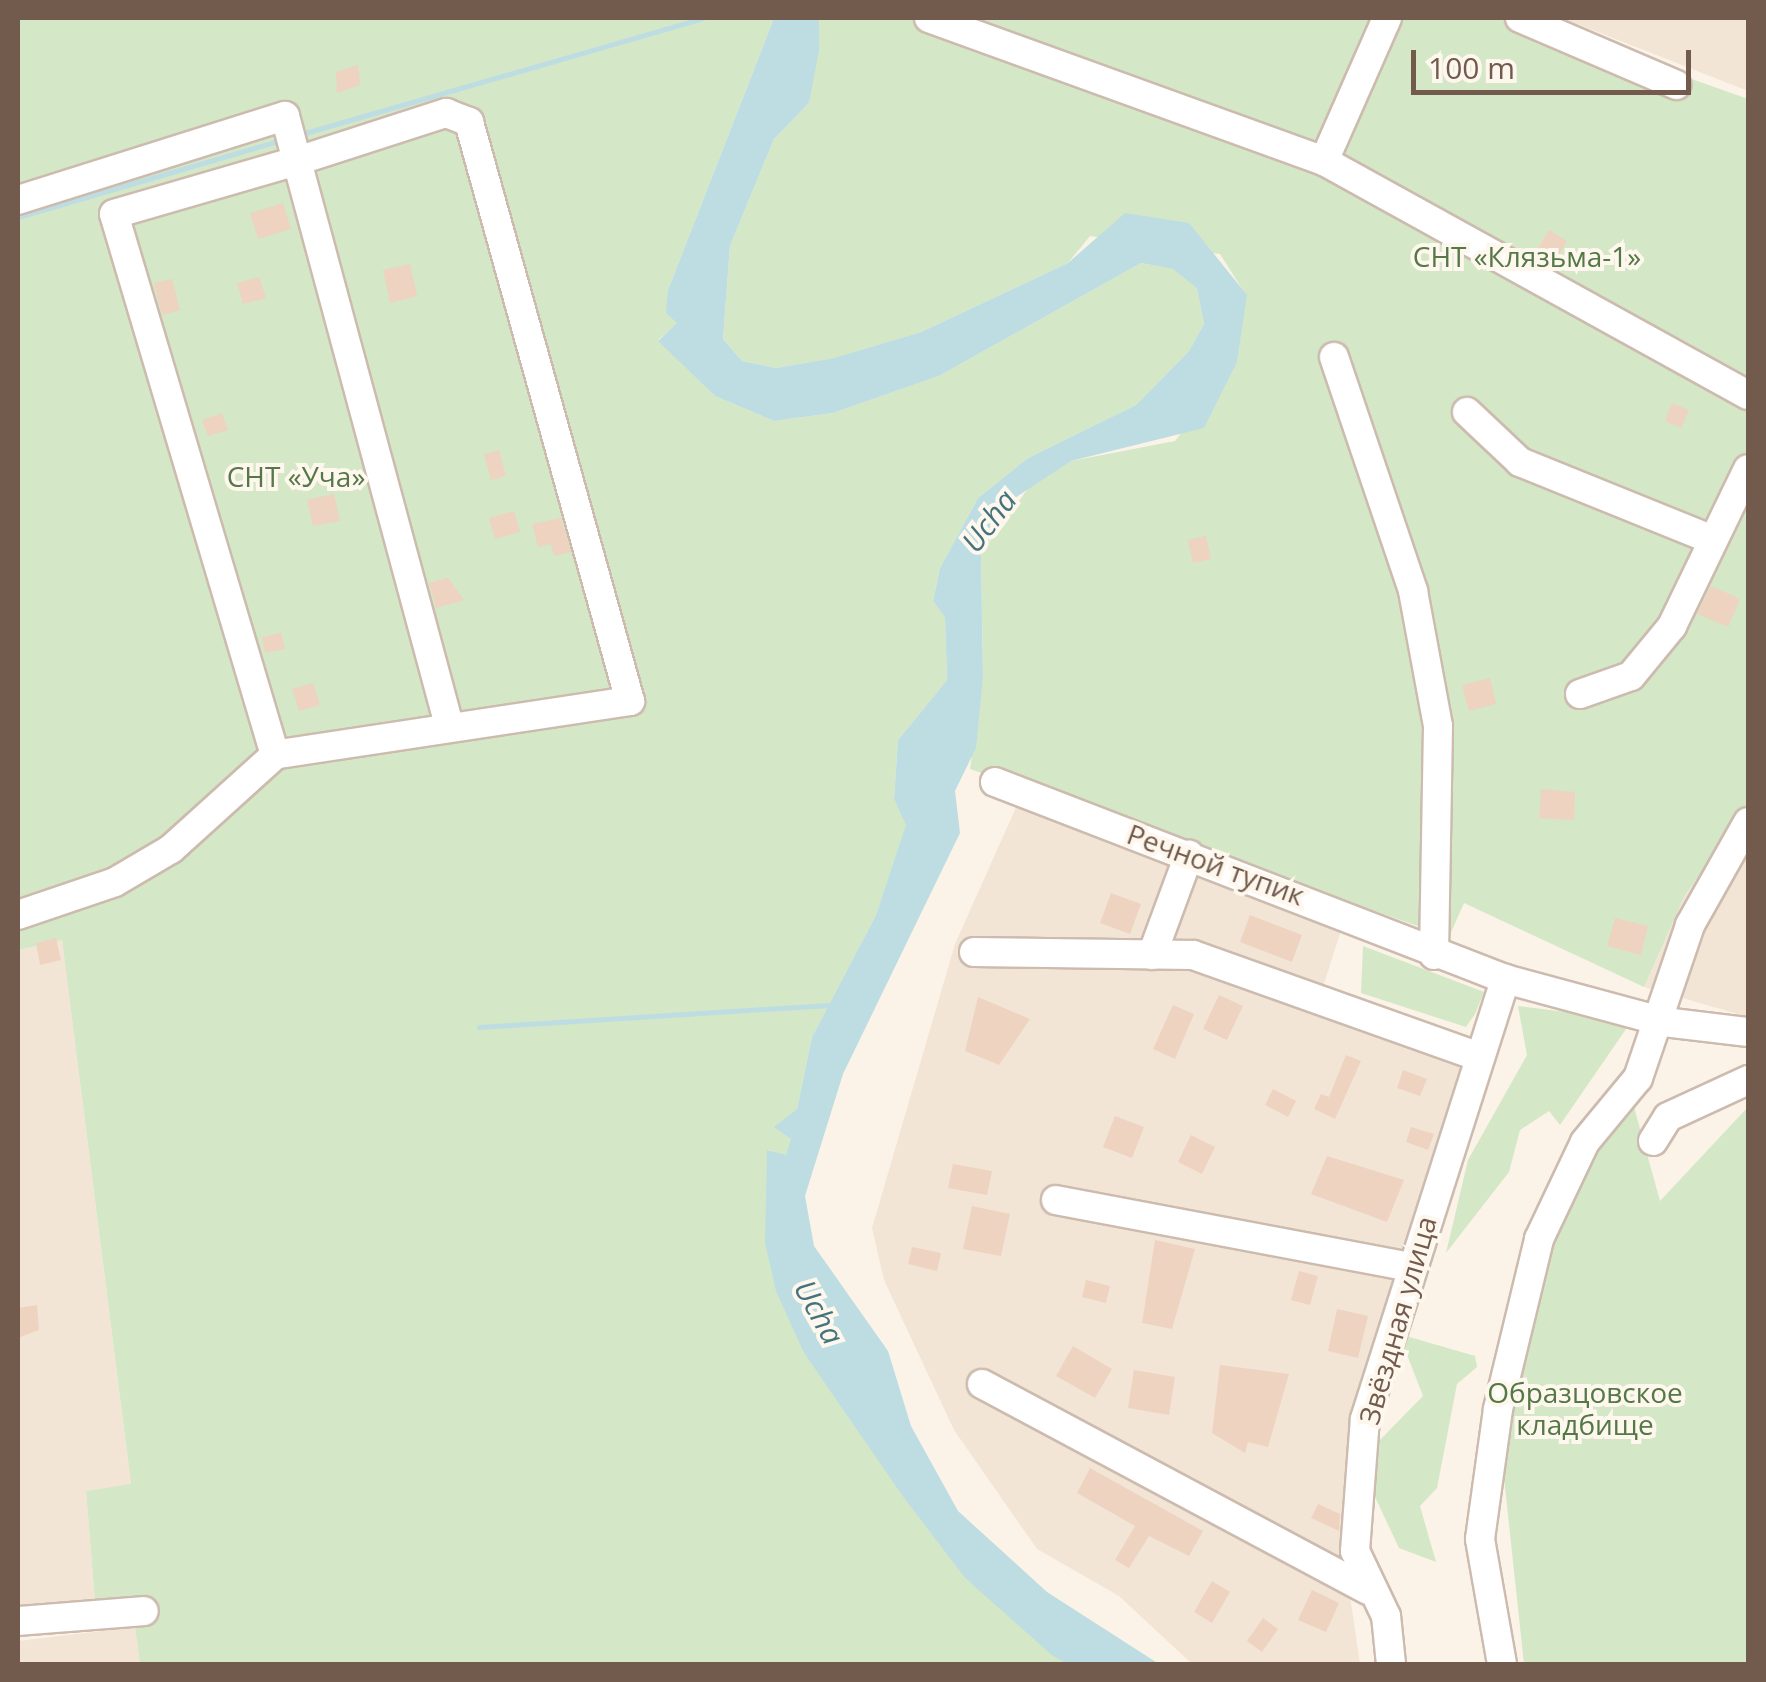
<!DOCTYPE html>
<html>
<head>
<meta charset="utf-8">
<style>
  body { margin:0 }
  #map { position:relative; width:1766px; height:1682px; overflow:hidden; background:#fbf3e7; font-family:"Open Sans",sans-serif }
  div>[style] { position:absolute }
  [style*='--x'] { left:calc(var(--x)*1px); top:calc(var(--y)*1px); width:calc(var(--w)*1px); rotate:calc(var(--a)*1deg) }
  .residential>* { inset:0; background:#f2e5d6 }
  .green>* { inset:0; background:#d4e7c6 }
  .water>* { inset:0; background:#bddde3 }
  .stream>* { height:5px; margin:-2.5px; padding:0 2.5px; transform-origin:2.5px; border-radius:2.5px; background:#bddde3 }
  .building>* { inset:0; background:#eed3c1 }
  .roads { filter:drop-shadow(2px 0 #ccbbae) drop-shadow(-2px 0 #ccbbae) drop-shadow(0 2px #ccbbae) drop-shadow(0 -2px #ccbbae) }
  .minor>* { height:28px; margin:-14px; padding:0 14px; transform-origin:14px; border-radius:14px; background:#fff }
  span { translate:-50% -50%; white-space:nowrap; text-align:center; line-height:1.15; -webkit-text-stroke:8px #fef7ed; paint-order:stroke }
  .park-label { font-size:28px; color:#547846 }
  .street-label { font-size:28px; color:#725b4d }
  .water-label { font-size:30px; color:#45737d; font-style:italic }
  .frame { position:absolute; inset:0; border:20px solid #725b4d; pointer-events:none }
  .scale { position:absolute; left:1411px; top:50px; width:280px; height:45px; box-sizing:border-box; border:5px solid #725b4d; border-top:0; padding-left:12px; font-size:30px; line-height:35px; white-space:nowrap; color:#725b4d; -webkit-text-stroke:8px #fef7ed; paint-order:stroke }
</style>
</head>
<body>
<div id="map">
  <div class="residential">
    <i style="clip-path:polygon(1562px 18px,1748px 18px,1748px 91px)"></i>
    <i style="clip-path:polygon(1018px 803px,1343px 924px,1322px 990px,1469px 1039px,1353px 1406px,1343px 1547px,1360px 1664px,1192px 1664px,1119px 1596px,1037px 1549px,954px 1430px,884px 1280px,872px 1228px,955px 944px)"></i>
    <i style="clip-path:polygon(1748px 807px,1748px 1017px,1644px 987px,1685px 895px)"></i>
    <i style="clip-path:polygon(62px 940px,131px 1485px,86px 1491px,95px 1601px,18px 1606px,18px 950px)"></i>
    <i style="clip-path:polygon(135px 1627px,140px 1664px,18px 1664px,18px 1641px)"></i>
  </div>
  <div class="green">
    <i style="clip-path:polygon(18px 18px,774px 18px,668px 290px,678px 323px,658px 340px,715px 396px,774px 421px,833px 413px,939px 376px,1141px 263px,1174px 269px,1197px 287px,1204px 324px,1189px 351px,1136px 405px,1028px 458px,978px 498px,940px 568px,933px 601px,945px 616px,947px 680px,898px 740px,894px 799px,907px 825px,876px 915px,812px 1037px,797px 1109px,775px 1127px,792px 1139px,786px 1156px,768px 1150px,804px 1353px,965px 1578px,1068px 1664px,140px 1664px,131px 1597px,95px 1601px,86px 1491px,131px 1484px,62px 940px,18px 950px)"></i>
    <i style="clip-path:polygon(819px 18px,1520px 18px,1748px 99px,1748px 807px,1685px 895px,1644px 987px,1464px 903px,1449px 937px,970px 769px,983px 677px,981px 553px,1032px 483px,1071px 461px,1175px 441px,1237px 362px,1246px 295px,1220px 254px,1090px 236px,1068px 263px,921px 332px,835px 358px,776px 368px,742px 361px,723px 339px,730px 246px,774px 139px,809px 103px)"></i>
    <i style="clip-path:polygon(1363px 946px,1484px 992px,1475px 1014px,1466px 1027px,1361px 993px)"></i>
    <i style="clip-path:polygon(1518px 1006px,1614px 1018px,1626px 1029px,1560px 1125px,1549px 1111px,1520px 1130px,1509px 1172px,1446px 1253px,1468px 1160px,1527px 1055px)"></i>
    <i style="clip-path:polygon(1631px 1096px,1660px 1201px,1748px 1107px,1748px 1664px,1524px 1664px,1495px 1394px,1566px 1198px)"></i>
    <i style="clip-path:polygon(1399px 1334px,1475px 1356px,1477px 1367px,1457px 1384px,1437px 1488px,1420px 1506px,1436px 1562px,1399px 1548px,1375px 1497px,1378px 1442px,1423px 1396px)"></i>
  </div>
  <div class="water">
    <i style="clip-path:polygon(774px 18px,819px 18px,819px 50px,809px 103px,774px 139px,730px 246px,723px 339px,742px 361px,776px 368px,834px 358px,921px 332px,1068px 263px,1125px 213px,1189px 223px,1247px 295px,1237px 362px,1204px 428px,1071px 461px,1015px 498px,981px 553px,983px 677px,976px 748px,955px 791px,960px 833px,843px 1074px,805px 1196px,814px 1246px,888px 1351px,911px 1426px,958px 1511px,1047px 1592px,1159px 1664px,1068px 1664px,1053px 1656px,965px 1578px,902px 1495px,804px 1353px,776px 1291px,765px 1243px,767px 1150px,786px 1155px,791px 1139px,774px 1127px,797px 1109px,812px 1037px,876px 915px,906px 825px,894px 799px,898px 740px,947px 680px,945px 617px,933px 601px,940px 568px,978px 498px,1028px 458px,1136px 405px,1189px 351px,1204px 324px,1197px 288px,1173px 269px,1141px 263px,939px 376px,833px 413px,774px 421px,715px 396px,658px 341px,677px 323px,666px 313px,668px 290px)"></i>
  </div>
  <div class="stream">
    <i style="--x:305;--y:133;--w:414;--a:-16.1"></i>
    <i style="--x:18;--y:217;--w:268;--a:-16.3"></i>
    <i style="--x:479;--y:1027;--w:352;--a:-3.6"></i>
  </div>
  <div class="building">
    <i style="clip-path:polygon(358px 65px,360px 85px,337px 93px,336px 72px)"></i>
    <i style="clip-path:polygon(283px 203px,291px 229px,258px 239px,250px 213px)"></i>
    <i style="clip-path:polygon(1549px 230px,1567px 241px,1552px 267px,1533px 257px)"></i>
    <i style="clip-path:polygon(410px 264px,417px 296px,390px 303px,383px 270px)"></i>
    <i style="clip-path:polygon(259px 277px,266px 298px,243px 304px,237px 283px)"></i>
    <i style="clip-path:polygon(172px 279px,180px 310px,162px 315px,154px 283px)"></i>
    <i style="clip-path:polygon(1672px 403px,1689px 410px,1681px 428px,1665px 421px)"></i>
    <i style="clip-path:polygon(222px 413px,228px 430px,208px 436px,202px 420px)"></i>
    <i style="clip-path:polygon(499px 450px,506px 476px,491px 480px,484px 454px)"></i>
    <i style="clip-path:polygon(334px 494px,340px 521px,313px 526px,307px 500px)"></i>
    <i style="clip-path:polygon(514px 511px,520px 532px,495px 539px,489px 518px)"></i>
    <i style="clip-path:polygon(561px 518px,571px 552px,554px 556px,551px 544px,538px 547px,532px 524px)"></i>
    <i style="clip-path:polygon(1206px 536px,1211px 559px,1193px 563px,1188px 540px)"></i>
    <i style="clip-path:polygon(448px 578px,464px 600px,436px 608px,429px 583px)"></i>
    <i style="clip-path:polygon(1711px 586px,1740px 599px,1728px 627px,1697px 614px)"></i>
    <i style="clip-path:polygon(281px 633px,285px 649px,265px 653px,262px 637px)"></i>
    <i style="clip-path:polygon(1490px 678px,1496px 704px,1469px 711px,1462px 685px)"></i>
    <i style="clip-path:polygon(313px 683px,320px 705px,299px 711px,292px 689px)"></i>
    <i style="clip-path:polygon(1541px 789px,1575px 792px,1574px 820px,1539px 818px)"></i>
    <i style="clip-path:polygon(1111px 893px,1141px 904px,1130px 934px,1100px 923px)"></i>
    <i style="clip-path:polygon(1250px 915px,1302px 935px,1292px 962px,1240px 942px)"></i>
    <i style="clip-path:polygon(1615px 918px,1648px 926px,1641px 955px,1607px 946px)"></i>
    <i style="clip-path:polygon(56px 938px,61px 960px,40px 965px,36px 943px)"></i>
    <i style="clip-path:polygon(1219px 995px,1243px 1006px,1227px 1040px,1203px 1029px)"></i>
    <i style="clip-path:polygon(978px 997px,1030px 1019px,999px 1065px,965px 1051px)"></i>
    <i style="clip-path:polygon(1173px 1005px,1194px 1014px,1175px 1059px,1153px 1049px)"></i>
    <i style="clip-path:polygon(1346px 1055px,1361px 1061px,1335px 1119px,1314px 1109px,1321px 1094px,1329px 1097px)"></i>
    <i style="clip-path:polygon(1403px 1070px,1427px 1079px,1420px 1096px,1397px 1088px)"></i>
    <i style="clip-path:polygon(1273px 1089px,1296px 1101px,1288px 1117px,1265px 1105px)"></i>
    <i style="clip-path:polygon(1115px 1116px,1144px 1127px,1132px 1158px,1103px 1147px)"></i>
    <i style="clip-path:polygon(1411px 1127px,1434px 1134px,1428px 1150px,1406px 1142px)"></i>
    <i style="clip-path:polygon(1191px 1135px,1215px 1147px,1202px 1174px,1178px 1162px)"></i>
    <i style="clip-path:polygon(1327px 1156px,1404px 1180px,1387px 1222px,1311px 1194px)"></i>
    <i style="clip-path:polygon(953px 1164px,992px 1171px,987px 1195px,948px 1188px)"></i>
    <i style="clip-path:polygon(972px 1206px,1010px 1214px,1001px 1256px,963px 1249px)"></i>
    <i style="clip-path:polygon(1155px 1240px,1195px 1249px,1172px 1329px,1142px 1323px)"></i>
    <i style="clip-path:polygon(912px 1247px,941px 1253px,937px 1271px,908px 1264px)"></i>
    <i style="clip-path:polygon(1299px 1271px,1318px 1276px,1310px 1305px,1291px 1300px)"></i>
    <i style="clip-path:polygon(1086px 1280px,1110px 1286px,1106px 1303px,1082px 1297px)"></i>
    <i style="clip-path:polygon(37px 1305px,39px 1330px,18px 1338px,18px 1308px)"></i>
    <i style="clip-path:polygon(1337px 1309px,1368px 1316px,1358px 1358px,1328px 1351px)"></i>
    <i style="clip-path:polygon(1073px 1346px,1112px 1369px,1095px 1398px,1056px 1376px)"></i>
    <i style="clip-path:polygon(1220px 1365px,1289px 1374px,1268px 1447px,1248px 1442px,1245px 1453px,1212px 1433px)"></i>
    <i style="clip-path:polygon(1134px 1370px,1175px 1377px,1169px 1415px,1128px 1408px)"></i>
    <i style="clip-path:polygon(1090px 1468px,1203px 1531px,1189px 1556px,1149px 1536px,1129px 1568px,1115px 1560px,1135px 1526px,1077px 1493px)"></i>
    <i style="clip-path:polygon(1318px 1504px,1340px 1514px,1339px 1531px,1311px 1518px)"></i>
    <i style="clip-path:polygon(1212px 1581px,1230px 1592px,1212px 1623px,1194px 1612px)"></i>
    <i style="clip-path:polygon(1312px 1590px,1339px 1603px,1326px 1632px,1298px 1620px)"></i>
    <i style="clip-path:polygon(1263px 1618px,1278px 1629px,1262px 1652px,1247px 1641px)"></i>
  </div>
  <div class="roads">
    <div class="minor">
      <i style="--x:929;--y:18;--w:420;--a:19.9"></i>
      <i style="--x:1324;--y:161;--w:484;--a:28.9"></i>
      <i style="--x:1520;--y:18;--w:170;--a:23.2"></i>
      <i style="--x:1324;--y:161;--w:156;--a:-66.2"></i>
      <i style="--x:18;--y:200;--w:280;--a:-17.5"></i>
      <i style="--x:285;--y:116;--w:47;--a:75.1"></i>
      <i style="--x:297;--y:161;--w:157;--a:-17.9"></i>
      <i style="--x:446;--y:113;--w:25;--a:21"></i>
      <i style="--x:469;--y:122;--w:601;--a:74.46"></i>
      <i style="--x:630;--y:701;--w:359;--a:171.4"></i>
      <i style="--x:1334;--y:357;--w:247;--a:71.3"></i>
      <i style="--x:1413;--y:591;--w:137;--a:79.5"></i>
      <i style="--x:1438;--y:726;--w:229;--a:91"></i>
      <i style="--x:1467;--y:412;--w:73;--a:43.3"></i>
      <i style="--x:1520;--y:462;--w:208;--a:22"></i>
      <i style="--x:1580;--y:694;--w:54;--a:-19.4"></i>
      <i style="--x:1631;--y:676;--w:65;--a:-50.6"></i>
      <i style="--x:1672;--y:626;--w:174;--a:-64.2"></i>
      <i style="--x:995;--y:782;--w:547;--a:21.12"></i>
      <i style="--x:1505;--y:979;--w:165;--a:15.1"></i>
      <i style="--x:1664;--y:1022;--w:85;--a:6.8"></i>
      <i style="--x:18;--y:915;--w:102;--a:-18.8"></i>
      <i style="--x:115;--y:882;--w:65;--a:-30.5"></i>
      <i style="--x:171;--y:849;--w:140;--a:-42.1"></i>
      <i style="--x:275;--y:755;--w:564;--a:-106.57"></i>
      <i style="--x:114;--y:214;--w:191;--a:-16.2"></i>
      <i style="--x:297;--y:161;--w:584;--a:74.92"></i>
      <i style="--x:974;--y:952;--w:219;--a:0.8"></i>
      <i style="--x:1193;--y:955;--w:304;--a:19.6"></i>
      <i style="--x:1152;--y:955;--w:107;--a:-69.7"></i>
      <i style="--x:1653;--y:1141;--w:28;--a:-58"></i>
      <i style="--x:1668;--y:1117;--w:88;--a:-24.8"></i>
      <i style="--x:1056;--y:1200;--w:359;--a:10.7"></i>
      <i style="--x:982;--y:1384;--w:437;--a:28.1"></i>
      <i style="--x:18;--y:1621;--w:126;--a:-4.5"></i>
      <i style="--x:1391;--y:1664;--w:48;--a:-95.9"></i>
      <i style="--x:1386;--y:1616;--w:72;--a:-115.5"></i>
      <i style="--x:1355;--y:1551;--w:132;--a:-85.7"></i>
      <i style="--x:1365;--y:1419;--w:462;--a:-72.3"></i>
      <i style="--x:1502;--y:1664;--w:127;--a:-100"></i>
      <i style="--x:1480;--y:1539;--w:131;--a:-82.1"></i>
      <i style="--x:1498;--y:1409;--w:175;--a:-76.4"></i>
      <i style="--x:1539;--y:1239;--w:107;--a:-64.6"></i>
      <i style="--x:1585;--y:1142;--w:83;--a:-50.4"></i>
      <i style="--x:1638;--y:1078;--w:162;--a:-71.2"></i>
      <i style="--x:1690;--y:925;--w:118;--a:-60.6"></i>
    </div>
  </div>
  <div class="park-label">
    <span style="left:1527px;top:256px">СНТ «Клязьма-1»</span>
    <span style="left:296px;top:476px">СНТ «Уча»</span>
    <span style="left:1585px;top:1408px">Образцовское<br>кладбище</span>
  </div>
  <div class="street-label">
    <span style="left:1216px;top:864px;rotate:20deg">Речной тупик</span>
    <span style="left:1397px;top:1320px;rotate:-74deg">Звёздная улица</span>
  </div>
  <div class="water-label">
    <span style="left:989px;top:521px;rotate:-53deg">Ucha</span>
    <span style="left:819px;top:1312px;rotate:61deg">Ucha</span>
  </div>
  <div class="frame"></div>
  <div class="scale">100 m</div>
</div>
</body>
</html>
